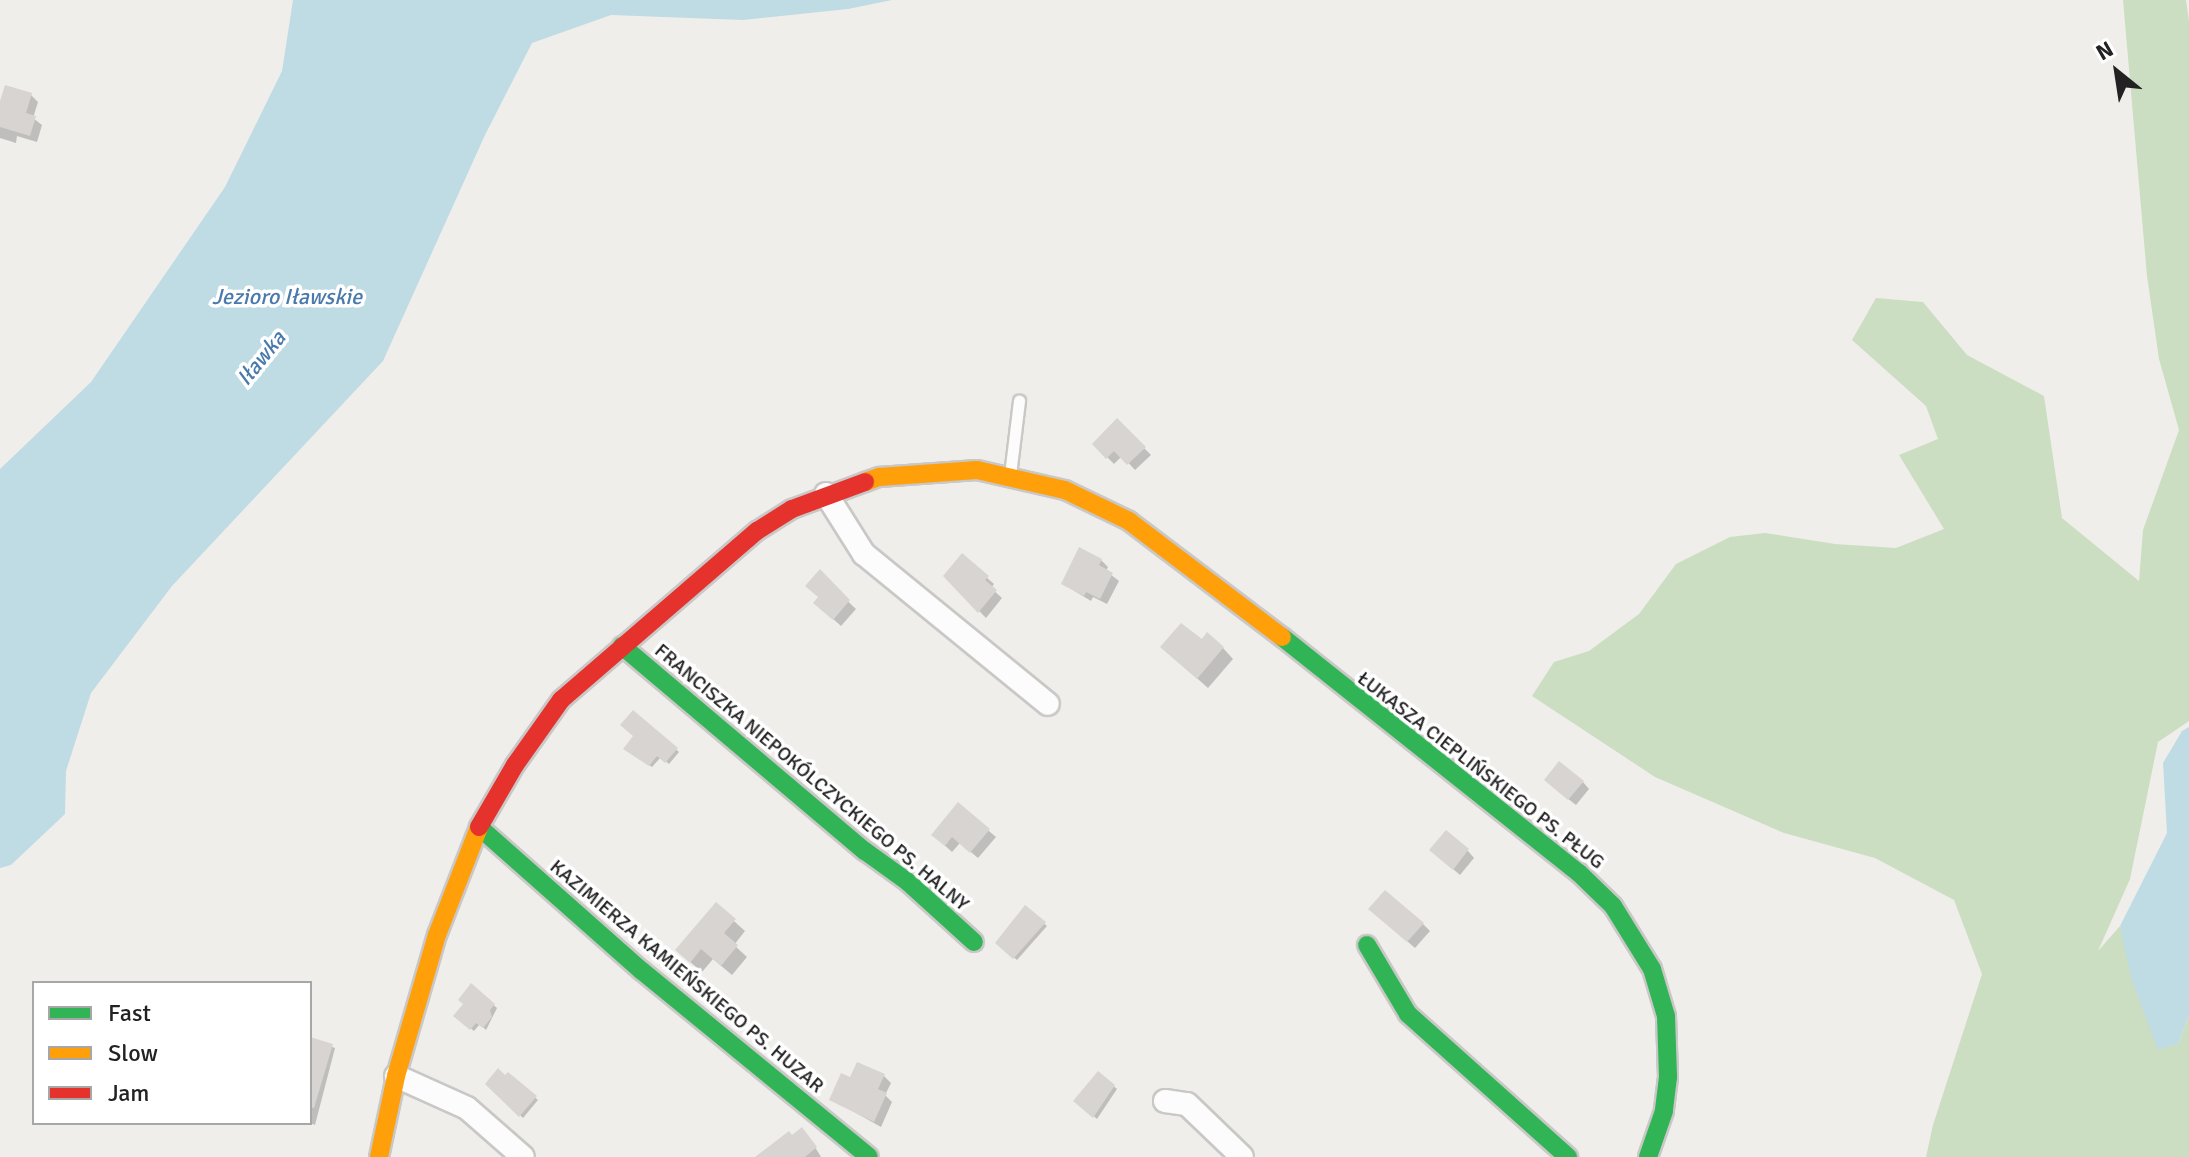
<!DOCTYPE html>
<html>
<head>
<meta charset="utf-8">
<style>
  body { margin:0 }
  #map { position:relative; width:2189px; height:1157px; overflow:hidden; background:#f0eeeb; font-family:Signika,sans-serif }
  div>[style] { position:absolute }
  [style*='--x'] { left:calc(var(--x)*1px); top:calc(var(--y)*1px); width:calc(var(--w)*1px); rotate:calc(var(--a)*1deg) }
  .forest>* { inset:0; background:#cbdec1 }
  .water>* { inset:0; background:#bfdbe3 }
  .shadow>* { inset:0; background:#0003 }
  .building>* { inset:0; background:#d7d4d2 }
  .roads { filter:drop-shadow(2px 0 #c9c8c7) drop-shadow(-2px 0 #c9c8c7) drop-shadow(0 2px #c9c8c7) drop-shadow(0 -2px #c9c8c7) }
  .lane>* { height:11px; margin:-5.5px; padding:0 5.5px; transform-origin:5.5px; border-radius:5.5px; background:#fdfcfc }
  .street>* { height:22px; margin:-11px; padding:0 11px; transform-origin:11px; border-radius:11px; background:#fdfcfc }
  .fast>* { height:18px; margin:-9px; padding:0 9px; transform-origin:9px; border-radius:9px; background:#30b455 }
  .slow>* { height:18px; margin:-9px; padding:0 9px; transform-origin:9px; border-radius:9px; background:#ff9f0a }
  .jam>* { height:18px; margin:-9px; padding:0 9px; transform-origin:9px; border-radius:9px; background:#e5322d }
  span { translate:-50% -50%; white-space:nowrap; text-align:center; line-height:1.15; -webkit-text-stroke:7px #fff; paint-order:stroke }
  .street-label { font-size:20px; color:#222 }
  .water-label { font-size:22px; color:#4a7aab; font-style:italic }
  .legend { position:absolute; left:32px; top:981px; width:280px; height:144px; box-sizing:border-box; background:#fff; border:2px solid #a7a7a7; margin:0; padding:10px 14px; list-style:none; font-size:24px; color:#222 }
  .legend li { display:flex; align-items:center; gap:16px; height:40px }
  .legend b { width:40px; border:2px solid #a7a7a7 }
  .north { position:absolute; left:2077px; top:32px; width:80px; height:80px; -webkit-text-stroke:6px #fff; paint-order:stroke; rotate:330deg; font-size:22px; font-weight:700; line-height:32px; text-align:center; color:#222 }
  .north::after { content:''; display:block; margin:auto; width:28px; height:36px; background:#222; clip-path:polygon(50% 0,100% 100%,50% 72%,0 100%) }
</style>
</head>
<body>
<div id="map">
  <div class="forest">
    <i style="clip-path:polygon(2123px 0,2186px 0,2189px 21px,2189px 721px,2158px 742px,2130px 879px,2098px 951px,2120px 926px,2158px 1049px,2178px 1044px,2189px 1015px,2189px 1157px,1926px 1157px,1933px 1125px,1982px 974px,1954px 900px,1875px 858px,1784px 833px,1655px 777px,1532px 696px,1554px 662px,1589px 651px,1639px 614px,1676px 564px,1730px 537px,1765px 533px,1835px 544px,1896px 548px,1944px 529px,1899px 455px,1938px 439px,1926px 406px,1852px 340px,1876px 298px,1923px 302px,1967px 355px,2044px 396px,2062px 518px,2139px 581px,2143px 530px,2179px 430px,2159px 359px,2147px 276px)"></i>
  </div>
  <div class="water">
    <i style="clip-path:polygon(293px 0,892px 0,848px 9px,743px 20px,611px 15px,532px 43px,485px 135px,383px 361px,172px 586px,91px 693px,66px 771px,65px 814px,11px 865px,0 868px,0 469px,91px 382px,225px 187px,282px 71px)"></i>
    <i style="clip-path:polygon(2189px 727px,2189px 1015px,2178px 1044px,2158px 1050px,2131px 978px,2120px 926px,2167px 833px,2163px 763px,2182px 731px)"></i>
  </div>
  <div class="shadow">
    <i style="clip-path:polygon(31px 95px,38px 102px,33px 118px,42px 125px,37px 142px,17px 136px,16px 143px,0 138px,0 108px)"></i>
    <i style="clip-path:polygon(1117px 421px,1151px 455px,1135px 470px,1122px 456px,1114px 464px,1094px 444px)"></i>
    <i style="clip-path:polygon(962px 556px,994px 584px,991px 588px,1002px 598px,986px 618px,945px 576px)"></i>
    <i style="clip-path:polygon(1101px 560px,1108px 567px,1106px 571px,1119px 581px,1107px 604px,1093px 597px,1091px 601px,1063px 584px)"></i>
    <i style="clip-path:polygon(838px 592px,856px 609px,841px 626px,823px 610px,821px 598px)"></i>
    <i style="clip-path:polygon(1202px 642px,1223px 648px,1233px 659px,1208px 688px,1173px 657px)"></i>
    <i style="clip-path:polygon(634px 713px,679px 752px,669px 764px,661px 757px,652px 767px,628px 751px,636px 736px)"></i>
    <i style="clip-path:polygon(1583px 782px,1589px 789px,1576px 805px,1553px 787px)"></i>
    <i style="clip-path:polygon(958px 805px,996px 837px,978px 858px,960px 843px,952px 852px,940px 841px)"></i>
    <i style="clip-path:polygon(1468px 851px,1474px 858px,1460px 875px,1439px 857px)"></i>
    <i style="clip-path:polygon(716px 905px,745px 931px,734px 945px,747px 957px,732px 975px,713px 959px,702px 972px,689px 961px)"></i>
    <i style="clip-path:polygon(1025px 908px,1047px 926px,1017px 960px,997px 943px)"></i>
    <i style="clip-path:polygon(1378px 916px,1423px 924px,1430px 931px,1415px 948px)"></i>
    <i style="clip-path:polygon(472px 986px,497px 1008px,486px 1030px,480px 1024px,474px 1031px,456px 1016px,465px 1004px)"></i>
    <i style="clip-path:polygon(310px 1039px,335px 1048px,315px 1125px,310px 1123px)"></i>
    <i style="clip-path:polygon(1099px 1074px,1117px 1089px,1097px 1119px,1076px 1101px)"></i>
    <i style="clip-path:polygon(508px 1075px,538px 1100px,523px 1118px,487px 1084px)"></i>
    <i style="clip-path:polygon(884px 1076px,891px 1083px,885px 1095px,892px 1102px,881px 1127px,831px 1099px,851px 1080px)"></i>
    <i style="clip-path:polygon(809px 1137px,821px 1157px,762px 1157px)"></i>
  </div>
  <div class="building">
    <i style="clip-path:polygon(5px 85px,32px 93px,26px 113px,36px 116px,30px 136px,0 127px,0 101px)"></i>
    <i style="clip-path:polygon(1117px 418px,1146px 447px,1127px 465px,1114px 451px,1106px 459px,1092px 444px)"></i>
    <i style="clip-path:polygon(1079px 547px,1102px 559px,1099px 565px,1113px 573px,1100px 599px,1086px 592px,1084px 596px,1061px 584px)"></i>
    <i style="clip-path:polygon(962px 553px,989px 576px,985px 580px,997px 590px,978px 613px,943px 576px)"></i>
    <i style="clip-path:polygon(820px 569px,850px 600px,833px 620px,813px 603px,818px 597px,805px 586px)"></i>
    <i style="clip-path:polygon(1181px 623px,1202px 639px,1207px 632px,1224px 647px,1197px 679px,1160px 647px)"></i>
    <i style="clip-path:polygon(633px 710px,678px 748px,665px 763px,657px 756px,649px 766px,623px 749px,633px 736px,620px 725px)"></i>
    <i style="clip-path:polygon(1559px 761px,1584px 781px,1568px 800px,1544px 780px)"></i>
    <i style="clip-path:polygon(958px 802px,990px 829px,970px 853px,952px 837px,945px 846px,931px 835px)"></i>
    <i style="clip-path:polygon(1446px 830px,1469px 849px,1453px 870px,1429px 850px)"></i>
    <i style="clip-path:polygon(1385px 890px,1424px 923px,1407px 942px,1368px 909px)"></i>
    <i style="clip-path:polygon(716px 902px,736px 919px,724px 933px,738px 945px,721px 966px,701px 949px,690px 963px,675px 950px)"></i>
    <i style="clip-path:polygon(1025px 905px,1046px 922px,1013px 959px,995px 943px)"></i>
    <i style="clip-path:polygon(471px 983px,495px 1004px,490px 1010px,492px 1017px,483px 1028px,476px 1023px,470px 1030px,453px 1016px,463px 1004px,458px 1000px)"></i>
    <i style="clip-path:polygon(310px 1037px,333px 1044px,314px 1108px,310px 1107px)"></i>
    <i style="clip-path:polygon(857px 1062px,885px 1074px,878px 1089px,887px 1093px,874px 1122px,829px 1100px,841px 1073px,850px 1077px)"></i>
    <i style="clip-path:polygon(498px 1068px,505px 1075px,508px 1072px,537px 1096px,519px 1117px,485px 1084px)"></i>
    <i style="clip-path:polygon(1098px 1071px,1115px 1085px,1093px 1118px,1073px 1101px)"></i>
    <i style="clip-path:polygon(802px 1127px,817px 1147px,805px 1157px,755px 1157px,789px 1131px,792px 1135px)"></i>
  </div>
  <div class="roads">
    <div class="lane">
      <i style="--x:1010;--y:475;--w:75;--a:-83.1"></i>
    </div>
    <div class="street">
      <i style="--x:826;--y:494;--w:71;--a:57.7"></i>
      <i style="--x:864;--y:554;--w:237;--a:39.2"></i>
      <i style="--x:396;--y:1076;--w:78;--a:24.3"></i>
      <i style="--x:467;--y:1108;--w:74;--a:41.2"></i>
      <i style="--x:1165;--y:1101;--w:22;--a:8"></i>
      <i style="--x:1187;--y:1104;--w:76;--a:43.9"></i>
    </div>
    <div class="fast">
      <i style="--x:1282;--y:637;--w:379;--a:38.5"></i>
      <i style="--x:1579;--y:873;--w:47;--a:44.1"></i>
      <i style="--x:1613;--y:906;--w:74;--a:58.2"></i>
      <i style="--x:1652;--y:969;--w:49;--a:73.4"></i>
      <i style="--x:1666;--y:1016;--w:61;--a:88.1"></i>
      <i style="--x:1668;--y:1077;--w:34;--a:97"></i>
      <i style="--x:1664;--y:1111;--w:49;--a:109.2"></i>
      <i style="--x:622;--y:646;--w:318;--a:40.2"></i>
      <i style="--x:865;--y:851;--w:53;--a:35.8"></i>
      <i style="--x:908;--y:882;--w:89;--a:42.3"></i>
      <i style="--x:479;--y:827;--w:217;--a:41.5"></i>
      <i style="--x:642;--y:971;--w:293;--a:39.3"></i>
      <i style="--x:1367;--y:945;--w:80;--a:59.3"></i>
      <i style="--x:1408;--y:1014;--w:215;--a:41.8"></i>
    </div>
    <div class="slow">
      <i style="--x:865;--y:482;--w:15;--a:-20"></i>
      <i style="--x:879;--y:477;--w:98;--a:-4.1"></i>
      <i style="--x:977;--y:470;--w:90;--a:12.8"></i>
      <i style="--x:1065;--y:490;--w:71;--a:25.8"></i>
      <i style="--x:1129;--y:521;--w:192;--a:37.2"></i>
      <i style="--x:379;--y:1157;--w:83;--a:-78.1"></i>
      <i style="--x:396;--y:1076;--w:147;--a:-73.8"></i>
      <i style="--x:437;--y:935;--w:116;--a:-68.7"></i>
    </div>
    <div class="jam">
      <i style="--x:479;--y:827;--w:72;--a:-59.9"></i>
      <i style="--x:515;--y:765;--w:80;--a:-54.7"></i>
      <i style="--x:561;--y:700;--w:259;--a:-40.8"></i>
      <i style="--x:757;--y:531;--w:41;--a:-32.2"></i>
      <i style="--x:792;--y:509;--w:78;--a:-20.3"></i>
    </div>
  </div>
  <div class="street-label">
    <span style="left:1481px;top:770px;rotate:38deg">ŁUKASZA CIEPLIŃSKIEGO PS. PŁUG</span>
    <span style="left:812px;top:777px;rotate:40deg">FRANCISZKA NIEPOKÓLCZYCKIEGO PS. HALNY</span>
    <span style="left:687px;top:976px;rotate:40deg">KAZIMIERZA KAMIEŃSKIEGO PS. HUZAR</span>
  </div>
  <div class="water-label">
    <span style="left:287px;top:297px">Jezioro Iławskie</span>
    <span style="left:261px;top:358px;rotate:-51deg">Iławka</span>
  </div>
  <ul class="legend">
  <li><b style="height:10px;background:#30b455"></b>Fast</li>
  <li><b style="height:10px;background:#ff9f0a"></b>Slow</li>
  <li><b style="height:10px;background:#e5322d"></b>Jam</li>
  </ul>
  <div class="north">N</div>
</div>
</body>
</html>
